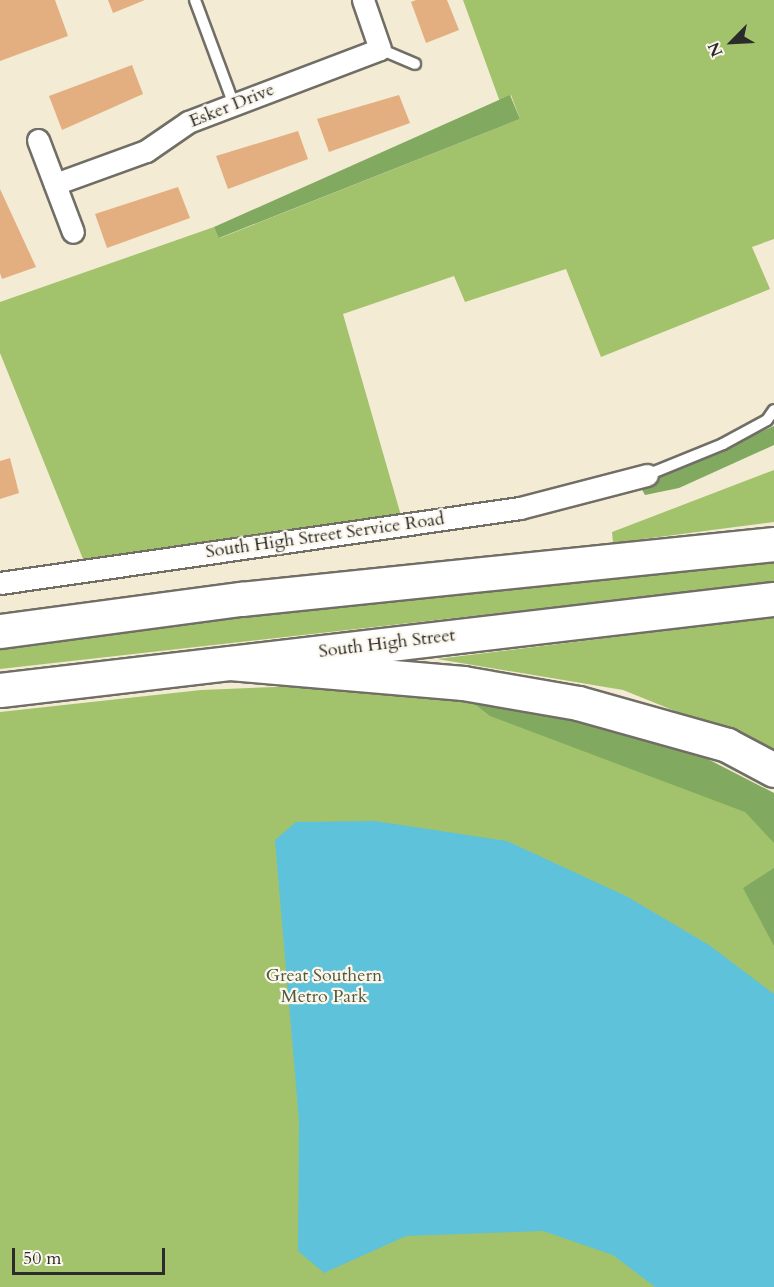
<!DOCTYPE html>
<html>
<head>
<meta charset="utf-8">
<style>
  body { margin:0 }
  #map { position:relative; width:774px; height:1287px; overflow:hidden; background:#f4ebd4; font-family:Cardo,serif }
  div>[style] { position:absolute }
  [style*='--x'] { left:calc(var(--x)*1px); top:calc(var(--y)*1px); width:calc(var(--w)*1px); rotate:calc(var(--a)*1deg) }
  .green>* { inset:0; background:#a2c36c }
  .forest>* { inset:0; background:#81a960 }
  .water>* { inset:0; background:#5dc2da }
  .building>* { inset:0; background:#e3af80 }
  .roads { filter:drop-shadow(2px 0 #716e66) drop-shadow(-2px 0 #716e66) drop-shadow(0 2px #716e66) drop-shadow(0 -2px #716e66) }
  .service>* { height:10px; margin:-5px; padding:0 5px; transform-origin:5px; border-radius:5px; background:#fff }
  .minor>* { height:21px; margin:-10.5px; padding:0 10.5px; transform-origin:10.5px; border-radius:10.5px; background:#fff }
  .primary>* { height:33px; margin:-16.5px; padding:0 16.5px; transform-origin:16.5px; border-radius:16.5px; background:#fff }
  .motorway>* { height:33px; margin:-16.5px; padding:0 16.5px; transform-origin:16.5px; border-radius:16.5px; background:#fff }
  span { translate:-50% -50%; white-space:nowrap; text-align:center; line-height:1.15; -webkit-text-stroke:4.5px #fbf7ec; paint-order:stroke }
  .street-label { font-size:18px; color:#2b2b2b }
  .park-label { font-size:18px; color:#4f593e }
  .north { position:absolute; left:702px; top:12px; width:60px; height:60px; -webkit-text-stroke:4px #fbf7ec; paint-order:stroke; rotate:246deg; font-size:16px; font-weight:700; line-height:24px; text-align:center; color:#2b2b2b }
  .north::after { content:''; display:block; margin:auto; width:21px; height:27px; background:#2b2b2b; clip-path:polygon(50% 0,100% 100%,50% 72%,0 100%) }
  .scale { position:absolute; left:12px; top:1248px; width:153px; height:27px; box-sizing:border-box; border:3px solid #2b2b2b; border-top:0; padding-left:8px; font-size:18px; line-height:21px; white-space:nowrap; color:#2b2b2b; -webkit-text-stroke:4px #fbf7ec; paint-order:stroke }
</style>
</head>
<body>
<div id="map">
  <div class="green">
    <i style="clip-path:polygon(463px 0,774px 0,774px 239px,752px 247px,770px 289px,601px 357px,566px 269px,465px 302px,454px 276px,343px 314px,402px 519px,85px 564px,0 353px,0 302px,214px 227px,220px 238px,520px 119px,511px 95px,500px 102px)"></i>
    <i style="clip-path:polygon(774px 470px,774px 522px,613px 543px,612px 532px)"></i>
    <i style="clip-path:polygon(774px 557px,774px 582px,0 669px,0 644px)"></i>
    <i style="clip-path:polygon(774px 617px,774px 758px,727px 732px,623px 690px,437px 659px)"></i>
    <i style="clip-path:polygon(300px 686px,462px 694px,774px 793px,774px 1287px,0 1287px,0 712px,201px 690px)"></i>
  </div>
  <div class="forest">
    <i style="clip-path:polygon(510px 95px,520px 119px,219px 238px,214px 227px)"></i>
    <i style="clip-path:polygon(774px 426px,774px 445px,679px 488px,645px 495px,640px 486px)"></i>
    <i style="clip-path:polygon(462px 694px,599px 716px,692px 751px,774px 793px,774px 843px,745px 812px,490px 716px)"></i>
    <i style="clip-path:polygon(774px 868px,774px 946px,743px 888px)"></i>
  </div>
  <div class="water">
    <i style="clip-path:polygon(375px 821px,507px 841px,626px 896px,709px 945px,774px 994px,774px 1287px,655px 1287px,613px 1255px,543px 1231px,406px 1236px,324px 1273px,298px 1251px,299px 1121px,275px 840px,296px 822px)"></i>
  </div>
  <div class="building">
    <i style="clip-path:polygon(0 0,55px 0,68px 36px,0 61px)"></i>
    <i style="clip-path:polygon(108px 0,145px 0,113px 13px)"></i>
    <i style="clip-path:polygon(416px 0,447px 0,459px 30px,426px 43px,411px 2px)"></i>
    <i style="clip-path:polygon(132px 65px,143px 94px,62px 130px,49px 96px)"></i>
    <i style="clip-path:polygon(399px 95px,410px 123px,329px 152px,317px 119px)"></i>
    <i style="clip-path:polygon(298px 131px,308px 159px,228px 189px,216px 156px)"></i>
    <i style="clip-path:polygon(178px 187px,190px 218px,107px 248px,95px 214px)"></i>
    <i style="clip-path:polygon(0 189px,36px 267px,2px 279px,0 273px)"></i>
    <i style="clip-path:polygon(10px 458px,19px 493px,0 499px,0 461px)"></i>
  </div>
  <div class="roads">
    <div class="service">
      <i style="--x:195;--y:0;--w:112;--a:69.6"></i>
      <i style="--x:380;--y:49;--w:38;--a:23"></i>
      <i style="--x:647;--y:475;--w:82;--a:-22.2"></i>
      <i style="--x:723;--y:444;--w:50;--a:-28.6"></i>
      <i style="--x:767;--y:420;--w:12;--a:-55"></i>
    </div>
    <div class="minor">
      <i style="--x:38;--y:140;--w:98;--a:69.2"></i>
      <i style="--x:55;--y:184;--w:97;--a:-19.9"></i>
      <i style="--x:146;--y:151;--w:51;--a:-34.6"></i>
      <i style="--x:188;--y:122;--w:205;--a:-20.8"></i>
      <i style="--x:380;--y:49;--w:52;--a:-109.1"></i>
      <i style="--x:0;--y:583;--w:525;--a:-8.21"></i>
      <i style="--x:520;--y:508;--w:131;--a:-14.6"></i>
    </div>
    <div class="primary">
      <i style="--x:0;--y:631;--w:243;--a:-7.6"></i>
      <i style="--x:241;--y:599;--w:536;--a:-5.89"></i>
      <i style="--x:0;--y:690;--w:779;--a:-6.71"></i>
    </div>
    <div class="motorway">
      <i style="--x:230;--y:663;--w:234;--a:4.9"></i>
      <i style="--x:463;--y:683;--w:117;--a:9.9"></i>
      <i style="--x:578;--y:703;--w:155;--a:15.7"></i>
      <i style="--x:727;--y:745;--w:53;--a:28"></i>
    </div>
  </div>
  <div class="street-label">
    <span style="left:232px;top:106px;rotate:-22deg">Esker Drive</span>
    <span style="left:325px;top:536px;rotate:-8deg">South High Street Service Road</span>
    <span style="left:387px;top:644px;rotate:-7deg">South High Street</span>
  </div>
  <div class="park-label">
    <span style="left:324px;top:987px">Great Southern<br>Metro Park</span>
  </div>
  <div class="north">N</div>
  <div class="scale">50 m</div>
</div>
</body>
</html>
